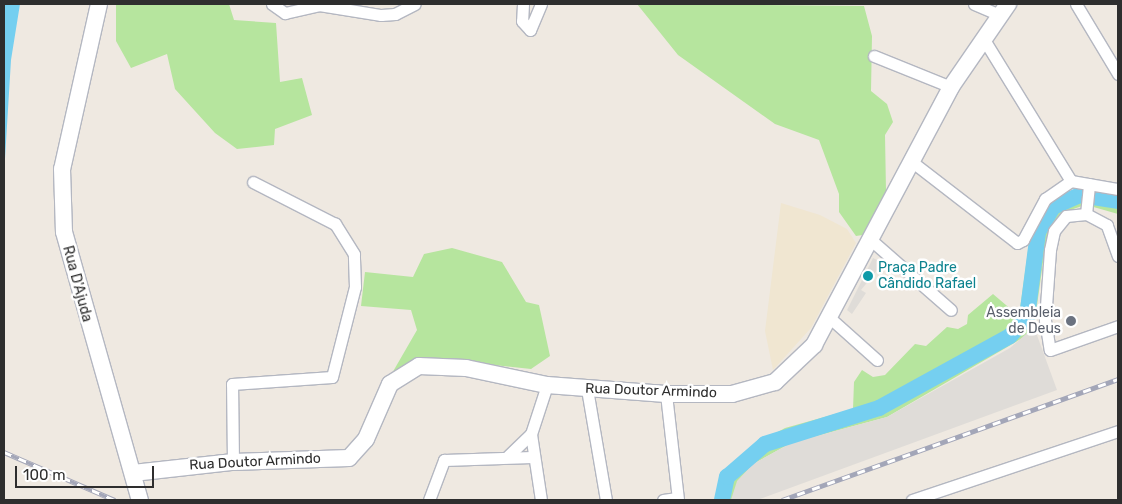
<!DOCTYPE html>
<html>
<head>
<meta charset="utf-8">
<style>
  body { margin:0 }
  #map { position:relative; width:1122px; height:504px; overflow:hidden; background:#efe9e1; font-family:Rubik,sans-serif }
  div>[style] { position:absolute }
  [style*='--x'] { left:calc(var(--x)*1px); top:calc(var(--y)*1px); width:calc(var(--w)*1px); rotate:calc(var(--a)*1deg) }
  .education>* { inset:0; background:#f0e6d1 }
  .green>* { inset:0; background:#b6e59e }
  .plaza>* { inset:0; background:#dfdcd8 }
  .water>* { inset:0; background:#75cff0 }
  .river>* { height:16px; margin:-8px; padding:0 8px; transform-origin:8px; border-radius:8px; background:#75cff0 }
  .roads { filter:drop-shadow(1px 0 #b4b7c1) drop-shadow(-1px 0 #b4b7c1) drop-shadow(0 1px #b4b7c1) drop-shadow(0 -1px #b4b7c1) }
  .street>* { height:11px; margin:-5.5px; padding:0 5.5px; transform-origin:5.5px; border-radius:5.5px; background:#fff }
  .secondary>* { height:16px; margin:-8px; padding:0 8px; transform-origin:8px; border-radius:8px; background:#fff }
  .rail>* { height:4.5px; margin-top:-2.25px; transform-origin:0; background:repeating-linear-gradient(90deg,#fff 0 8px,#a3a6b8 0 16px); box-sizing:border-box; border-block:1px solid #a3a6b8 }
  .dots>* { width:14px; height:14px; translate:-50% -50%; box-sizing:border-box; border:2px solid #fff; border-radius:50% }
  span { translate:-50% -50%; white-space:nowrap; text-align:center; line-height:1.15; -webkit-text-stroke:5px #fff; paint-order:stroke }
  .culture-label { font-size:14px; color:#0d838f }
  .left { translate:0 -50%; text-align:left }
  .street-label { font-size:14px; color:#2e2e2e }
  .worship-label { font-size:14px; color:#5b616d }
  .right { translate:-100% -50%; text-align:right }
  .frame { position:absolute; inset:0; border:5px solid #2e2e2e; pointer-events:none }
  .scale { position:absolute; left:15px; top:466px; width:139px; height:22px; box-sizing:border-box; border:2px solid #2e2e2e; border-top:0; padding-left:6px; font-size:15px; line-height:18px; white-space:nowrap; color:#2e2e2e; -webkit-text-stroke:4px #fff; paint-order:stroke }
</style>
</head>
<body>
<div id="map">
  <div class="education">
    <i style="clip-path:polygon(781px 203px,820px 215px,847px 229px,856px 243px,811px 328px,773px 370px,765px 331px)"></i>
  </div>
  <div class="green">
    <i style="clip-path:polygon(116px 4px,229px 4px,234px 20px,276px 23px,280px 82px,302px 78px,312px 115px,275px 129px,274px 145px,237px 149px,215px 133px,175px 89px,167px 54px,131px 68px,116px 41px)"></i>
    <i style="clip-path:polygon(637px 4px,864px 6px,872px 36px,871px 91px,887px 104px,893px 122px,885px 135px,886px 191px,869px 234px,856px 236px,839px 212px,839px 194px,819px 140px,775px 124px,678px 55px)"></i>
    <i style="clip-path:polygon(1084px 189px,1082px 206px,1062px 213px,1052px 224px,1045px 248px,1034px 327px,1026px 336px,887px 417px,791px 443px,753px 464px,731px 500px,717px 500px,724px 473px,749px 448px,785px 428px,853px 409px,854px 382px,862px 370px,873px 377px,885px 375px,915px 344px,926px 346px,947px 327px,958px 329px,967px 324px,968px 315px,993px 294px,1019px 316px,1031px 229px,1057px 195px)"></i>
    <i style="clip-path:polygon(1092px 190px,1118px 194px,1118px 214px,1090px 206px)"></i>
    <i style="clip-path:polygon(452px 248px,502px 262px,526px 302px,539px 305px,550px 356px,531px 369px,427px 358px,391px 375px,417px 330px,411px 310px,361px 306px,365px 272px,413px 277px,424px 254px)"></i>
  </div>
  <div class="plaza">
    <i style="clip-path:polygon(873px 258px,883px 263px,861px 290px,866px 293px,852px 314px,847px 310px)"></i>
    <i style="clip-path:polygon(1034px 327px,1057px 390px,757px 500px,731px 500px,737px 481px,753px 464px,791px 443px,887px 417px,1010px 348px)"></i>
  </div>
  <div class="water">
    <i style="clip-path:polygon(4px 4px,20px 4px,11px 60px,4px 175px)"></i>
  </div>
  <div class="river">
    <i style="--x:722;--y:500;--w:24;--a:-78"></i>
    <i style="--x:727;--y:477;--w:50;--a:-41"></i>
    <i style="--x:765;--y:444;--w:120;--a:-17.5"></i>
    <i style="--x:879;--y:408;--w:149;--a:-28.8"></i>
    <i style="--x:1010;--y:336;--w:25;--a:-48"></i>
    <i style="--x:1027;--y:317;--w:86;--a:-82.6"></i>
    <i style="--x:1038;--y:232;--w:29;--a:-59"></i>
    <i style="--x:1053;--y:207;--w:30;--a:-24"></i>
    <i style="--x:1080;--y:195;--w:38;--a:9"></i>
  </div>
  <div class="roads">
    <div class="street">
      <i style="--x:272;--y:4;--w:16;--a:35"></i>
      <i style="--x:285;--y:13;--w:35;--a:-13"></i>
      <i style="--x:319;--y:5;--w:63;--a:9.2"></i>
      <i style="--x:381;--y:15;--w:14;--a:-4"></i>
      <i style="--x:395;--y:14;--w:22;--a:-27"></i>
      <i style="--x:523;--y:4;--w:17;--a:93"></i>
      <i style="--x:522;--y:21;--w:12;--a:48"></i>
      <i style="--x:530;--y:30;--w:28;--a:-67"></i>
      <i style="--x:974;--y:4;--w:28;--a:23"></i>
      <i style="--x:1076;--y:4;--w:82;--a:59"></i>
      <i style="--x:983;--y:38;--w:168;--a:58.4"></i>
      <i style="--x:874;--y:56;--w:83;--a:21.9"></i>
      <i style="--x:911;--y:161;--w:134;--a:37.7"></i>
      <i style="--x:1017;--y:243;--w:7;--a:-27"></i>
      <i style="--x:1023;--y:240;--w:47;--a:-61.8"></i>
      <i style="--x:1045;--y:199;--w:32;--a:-35"></i>
      <i style="--x:1071;--y:181;--w:48;--a:9.7"></i>
      <i style="--x:1086;--y:214;--w:30;--a:-84"></i>
      <i style="--x:871;--y:240;--w:106;--a:41.2"></i>
      <i style="--x:1118;--y:256;--w:33;--a:-110"></i>
      <i style="--x:1107;--y:225;--w:24;--a:-152"></i>
      <i style="--x:1086;--y:214;--w:20;--a:174"></i>
      <i style="--x:1066;--y:216;--w:19;--a:129"></i>
      <i style="--x:1054;--y:231;--w:19;--a:102"></i>
      <i style="--x:1050;--y:250;--w:70;--a:94.1"></i>
      <i style="--x:1045;--y:320;--w:30;--a:81"></i>
      <i style="--x:1050;--y:350;--w:72;--a:-19.4"></i>
      <i style="--x:830;--y:318;--w:63;--a:41.8"></i>
      <i style="--x:587;--y:389;--w:113;--a:80.3"></i>
      <i style="--x:666;--y:394;--w:107;--a:83.5"></i>
      <i style="--x:531;--y:434;--w:67;--a:81.4"></i>
      <i style="--x:508;--y:456;--w:32;--a:-44"></i>
      <i style="--x:531;--y:434;--w:52;--a:-71.9"></i>
      <i style="--x:233;--y:462;--w:78;--a:-90.7"></i>
      <i style="--x:232;--y:384;--w:100;--a:-4"></i>
      <i style="--x:332;--y:377;--w:93;--a:-75.7"></i>
      <i style="--x:355;--y:287;--w:33;--a:-92"></i>
      <i style="--x:354;--y:254;--w:36;--a:-122"></i>
      <i style="--x:335;--y:224;--w:92;--a:-152.9"></i>
      <i style="--x:429;--y:500;--w:43;--a:-69.4"></i>
      <i style="--x:444;--y:460;--w:88;--a:-2"></i>
      <i style="--x:663;--y:500;--w:14;--a:-8"></i>
      <i style="--x:912;--y:500;--w:217;--a:-18.5"></i>
    </div>
    <div class="secondary">
      <i style="--x:99;--y:4;--w:169;--a:102.6"></i>
      <i style="--x:62;--y:169;--w:63;--a:88.2"></i>
      <i style="--x:64;--y:232;--w:279;--a:74.2"></i>
      <i style="--x:133;--y:473;--w:101;--a:-6.3"></i>
      <i style="--x:233;--y:462;--w:116;--a:-2"></i>
      <i style="--x:349;--y:458;--w:25;--a:-48"></i>
      <i style="--x:366;--y:439;--w:60;--a:-66.4"></i>
      <i style="--x:390;--y:384;--w:34;--a:-32"></i>
      <i style="--x:419;--y:366;--w:47;--a:2.4"></i>
      <i style="--x:466;--y:368;--w:83;--a:11.9"></i>
      <i style="--x:547;--y:385;--w:119;--a:4.3"></i>
      <i style="--x:666;--y:394;--w:66;--a:0"></i>
      <i style="--x:732;--y:394;--w:45;--a:-15.6"></i>
      <i style="--x:775;--y:382;--w:54;--a:-43.5"></i>
      <i style="--x:814;--y:345;--w:292;--a:-62"></i>
      <i style="--x:951;--y:87;--w:101;--a:-55.5"></i>
    </div>
  </div>
  <div class="rail">
    <i style="--x:4;--y:452;--w:121;--a:23.4"></i>
    <i style="--x:782;--y:500;--w:357;--a:-19.8"></i>
  </div>
  <div class="dots">
    <i style="left:868px;top:276px;background:#0f9aa8"></i>
    <i style="left:1071px;top:321px;background:#6b7280"></i>
  </div>
  <div class="culture-label">
    <span class="left" style="left:878px;top:276px">Praça Padre<br>Cândido Rafael</span>
  </div>
  <div class="street-label">
    <span style="left:77px;top:284px;rotate:75deg">Rua D'Ajuda</span>
    <span style="left:651px;top:391px;rotate:2deg">Rua Doutor Armindo</span>
    <span style="left:255px;top:462px;rotate:-3deg">Rua Doutor Armindo</span>
  </div>
  <div class="worship-label">
    <span class="right" style="left:1061px;top:321px">Assembleia<br>de Deus</span>
  </div>
  <div class="frame"></div>
  <div class="scale">100 m</div>
</div>
</body>
</html>
